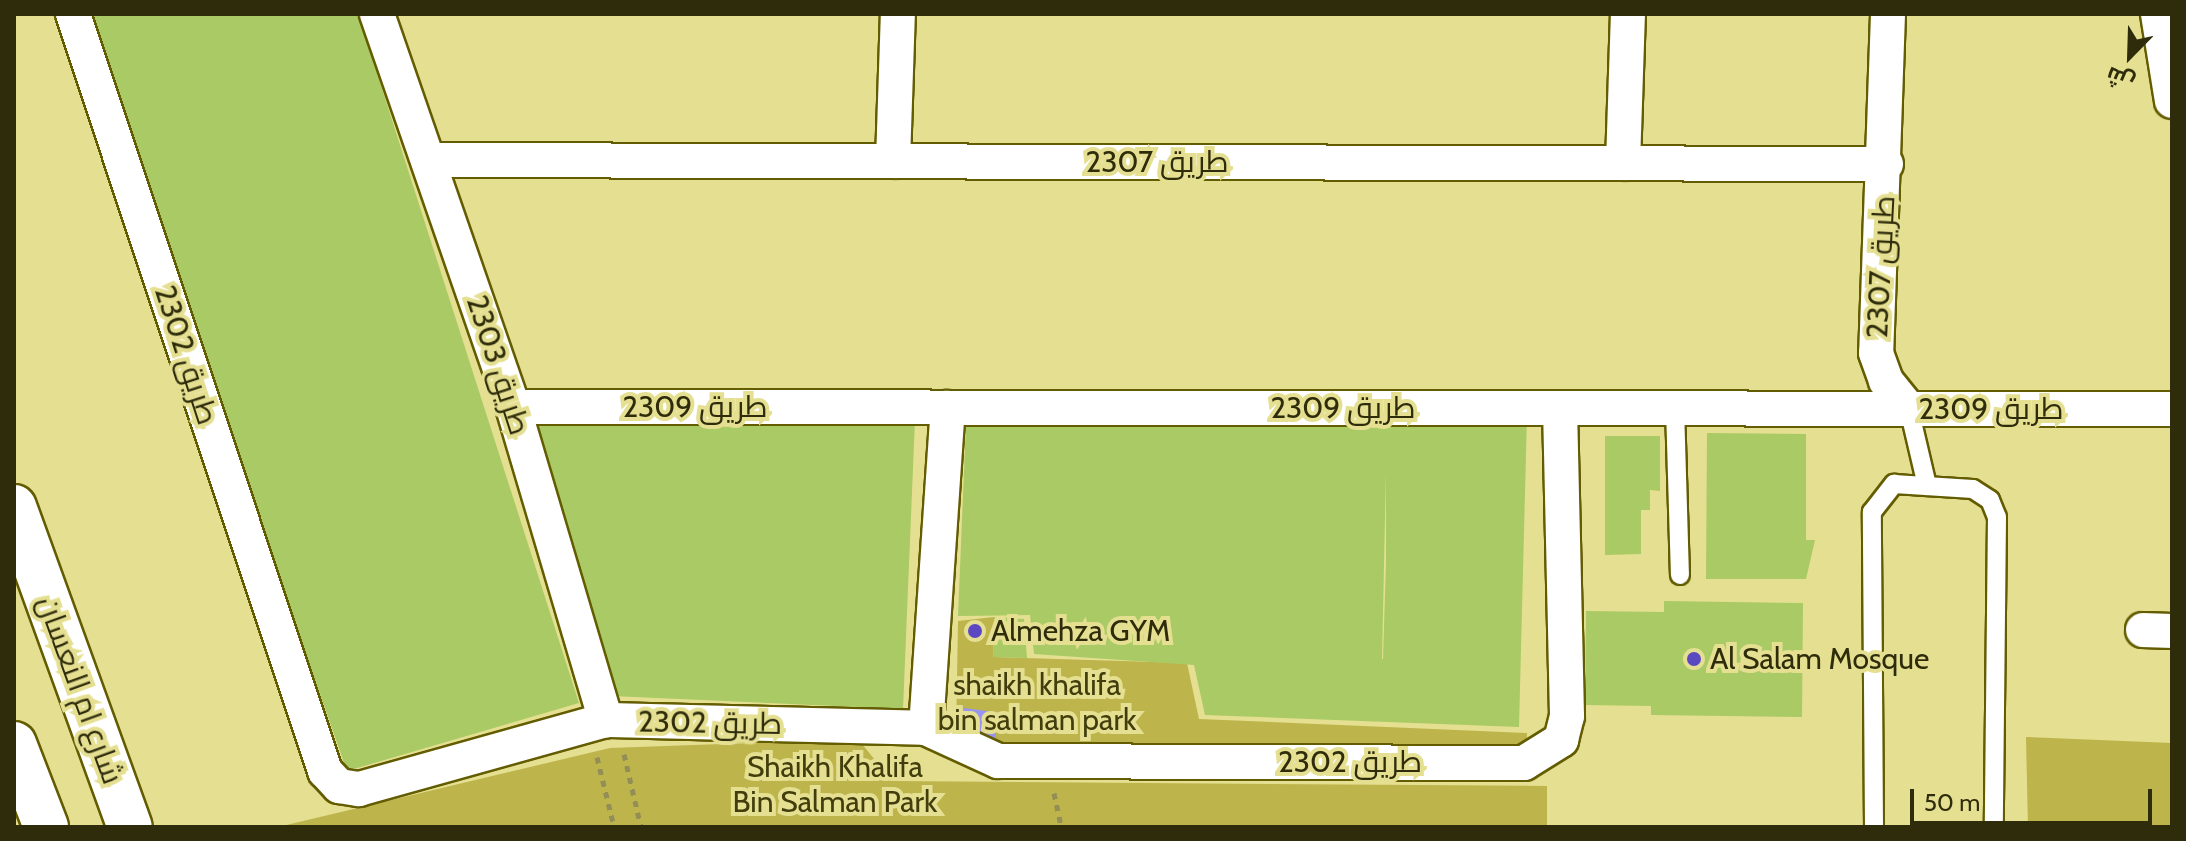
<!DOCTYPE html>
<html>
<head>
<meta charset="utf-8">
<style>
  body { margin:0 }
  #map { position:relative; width:2186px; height:841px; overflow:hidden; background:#e5df91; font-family:Cabin,Cairo,sans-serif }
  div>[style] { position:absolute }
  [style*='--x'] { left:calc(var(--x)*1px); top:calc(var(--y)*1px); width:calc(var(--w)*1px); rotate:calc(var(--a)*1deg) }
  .green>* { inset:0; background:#bdb44c }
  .water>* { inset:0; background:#9894f2 }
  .building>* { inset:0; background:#a9ca64 }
  .path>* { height:5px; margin-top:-2.5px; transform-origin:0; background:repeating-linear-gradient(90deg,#938e55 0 6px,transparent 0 12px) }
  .roads { filter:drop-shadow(2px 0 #635c00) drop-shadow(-2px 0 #635c00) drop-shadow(0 2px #635c00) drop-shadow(0 -2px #635c00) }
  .lane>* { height:18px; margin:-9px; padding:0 9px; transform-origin:9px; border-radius:9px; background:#fff }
  .street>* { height:34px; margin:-17px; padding:0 17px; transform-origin:17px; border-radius:17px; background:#fff }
  .secondary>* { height:44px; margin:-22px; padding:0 22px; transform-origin:22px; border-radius:22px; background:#fff }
  .dots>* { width:22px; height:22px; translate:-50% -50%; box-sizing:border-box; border:4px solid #e5df91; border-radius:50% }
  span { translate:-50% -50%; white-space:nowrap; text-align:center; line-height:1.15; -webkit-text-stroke:8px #e5df91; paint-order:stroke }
  .street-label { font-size:30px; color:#2e2c0b }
  .poi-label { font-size:30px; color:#2e2c0b }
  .left { translate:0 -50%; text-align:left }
  .park-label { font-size:30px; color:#413d0c }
  .frame { position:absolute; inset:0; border:16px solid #2e2c0b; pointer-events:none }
  .north { position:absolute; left:2090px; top:16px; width:80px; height:80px; -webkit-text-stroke:6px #e5df91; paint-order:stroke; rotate:203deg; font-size:22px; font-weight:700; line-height:32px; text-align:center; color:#2e2c0b }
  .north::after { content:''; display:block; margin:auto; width:28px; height:36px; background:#2e2c0b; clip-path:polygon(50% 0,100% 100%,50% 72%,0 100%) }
  .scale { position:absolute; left:1910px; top:789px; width:242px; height:36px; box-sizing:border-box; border:4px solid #2e2c0b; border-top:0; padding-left:10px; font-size:24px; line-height:28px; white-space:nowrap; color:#2e2c0b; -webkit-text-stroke:6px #e5df91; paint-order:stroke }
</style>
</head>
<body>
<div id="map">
  <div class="green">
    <i style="clip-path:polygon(994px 617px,993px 657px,1187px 663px,1199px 719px,1527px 733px,1527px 748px,979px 746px,956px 736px,958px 621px)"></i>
    <i style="clip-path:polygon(2026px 737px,2172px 743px,2172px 827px,2028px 827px)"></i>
    <i style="clip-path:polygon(858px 739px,892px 781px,1547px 786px,1547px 827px,278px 827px,610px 748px)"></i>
  </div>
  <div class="water">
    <i style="clip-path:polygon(964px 708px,994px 712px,996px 738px,963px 731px)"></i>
  </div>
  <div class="building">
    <i style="clip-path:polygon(80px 14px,358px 14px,579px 703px,347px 771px)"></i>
    <i style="clip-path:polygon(evenodd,1527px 415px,1519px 727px,1205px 715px,1194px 665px,1034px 654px,1030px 615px,958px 616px,966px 424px,1527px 415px,1386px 472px,1386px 562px,1383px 659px,1382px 659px,1386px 472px)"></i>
    <i style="clip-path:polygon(915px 420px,903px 709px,612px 696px,536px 421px)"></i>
    <i style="clip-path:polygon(1707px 433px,1806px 434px,1806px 540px,1815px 540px,1806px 579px,1706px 579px)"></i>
    <i style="clip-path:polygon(1605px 436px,1660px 436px,1660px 491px,1650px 490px,1650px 510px,1641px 510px,1641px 554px,1605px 555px)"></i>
    <i style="clip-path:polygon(1664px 601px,1803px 603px,1802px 717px,1651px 715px,1651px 706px,1585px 705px,1586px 611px,1664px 612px)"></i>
    <i style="clip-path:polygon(994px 617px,1024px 619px,1027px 658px,993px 657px)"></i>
    <i style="clip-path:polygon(933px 710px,956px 714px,956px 736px)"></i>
  </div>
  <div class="path">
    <i style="--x:624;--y:754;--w:75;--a:76.9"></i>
    <i style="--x:597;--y:757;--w:72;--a:76.3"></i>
    <i style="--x:1054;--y:793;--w:35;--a:78"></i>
  </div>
  <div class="roads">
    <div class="lane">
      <i style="--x:1675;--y:408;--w:167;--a:88.3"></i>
      <i style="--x:1909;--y:409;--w:79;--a:76.8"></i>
      <i style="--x:1874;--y:827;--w:315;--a:-90.4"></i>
      <i style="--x:1872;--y:512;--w:36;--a:-52"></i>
      <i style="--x:1894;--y:484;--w:79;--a:3.6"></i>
      <i style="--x:1973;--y:489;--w:20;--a:33"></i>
      <i style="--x:1990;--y:500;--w:18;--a:68"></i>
      <i style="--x:1997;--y:517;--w:310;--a:90.6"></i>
    </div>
    <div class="street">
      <i style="--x:73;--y:14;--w:798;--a:71.59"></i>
      <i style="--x:325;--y:771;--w:21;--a:47"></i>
      <i style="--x:339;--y:786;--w:20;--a:9"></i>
      <i style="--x:359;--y:789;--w:256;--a:-15.6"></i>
      <i style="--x:606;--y:720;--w:320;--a:1.4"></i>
      <i style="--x:926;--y:728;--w:79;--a:24.6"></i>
      <i style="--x:998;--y:761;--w:526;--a:0.22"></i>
      <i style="--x:1524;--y:763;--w:44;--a:-31.9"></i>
      <i style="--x:1561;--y:740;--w:25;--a:-76"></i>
      <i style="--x:1567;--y:716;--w:308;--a:-91.3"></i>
      <i style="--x:377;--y:14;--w:416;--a:70.9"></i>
      <i style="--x:513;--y:407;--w:327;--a:73.5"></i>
      <i style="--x:1888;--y:14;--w:339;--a:92"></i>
      <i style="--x:1876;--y:353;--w:30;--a:70"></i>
      <i style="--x:1886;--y:381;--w:36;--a:51"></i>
      <i style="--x:2158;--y:14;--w:88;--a:80.9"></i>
      <i style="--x:428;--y:160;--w:1458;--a:0.16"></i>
      <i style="--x:893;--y:161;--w:147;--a:-88.1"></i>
      <i style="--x:1623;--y:163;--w:149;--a:-88.1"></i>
      <i style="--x:513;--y:407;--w:1659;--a:0.07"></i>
      <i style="--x:2143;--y:630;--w:29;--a:2"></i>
      <i style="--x:926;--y:728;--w:321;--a:-86.1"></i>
    </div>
    <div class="secondary">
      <i style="--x:14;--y:507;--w:340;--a:70.1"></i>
      <i style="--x:14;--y:744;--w:89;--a:68.9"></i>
    </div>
  </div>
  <div class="dots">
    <i style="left:975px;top:631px;background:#5b49c1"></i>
    <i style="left:1694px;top:659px;background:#5b49c1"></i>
  </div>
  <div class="street-label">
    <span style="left:1157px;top:162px">طريق 2307</span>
    <span style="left:1881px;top:267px;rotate:-87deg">طريق 2307</span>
    <span style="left:186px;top:355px;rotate:72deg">طريق 2302</span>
    <span style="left:498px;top:365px;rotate:72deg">طريق 2303</span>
    <span style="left:695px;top:407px">طريق 2309</span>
    <span style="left:1343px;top:408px">طريق 2309</span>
    <span style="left:1991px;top:409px">طريق 2309</span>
    <span style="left:80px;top:690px;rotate:70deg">شارع ام النعسان</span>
    <span style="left:710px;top:723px;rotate:1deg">طريق 2302</span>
    <span style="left:1350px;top:762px">طريق 2302</span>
  </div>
  <div class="poi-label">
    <span class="left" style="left:991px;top:631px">Almehza GYM</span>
    <span class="left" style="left:1710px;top:659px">Al Salam Mosque</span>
  </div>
  <div class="park-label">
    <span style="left:1037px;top:702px">shaikh khalifa<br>bin salman park</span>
    <span style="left:835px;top:784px">Shaikh Khalifa<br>Bin Salman Park</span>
  </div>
  <div class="frame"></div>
  <div class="north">ش</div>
  <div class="scale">50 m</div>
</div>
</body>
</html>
